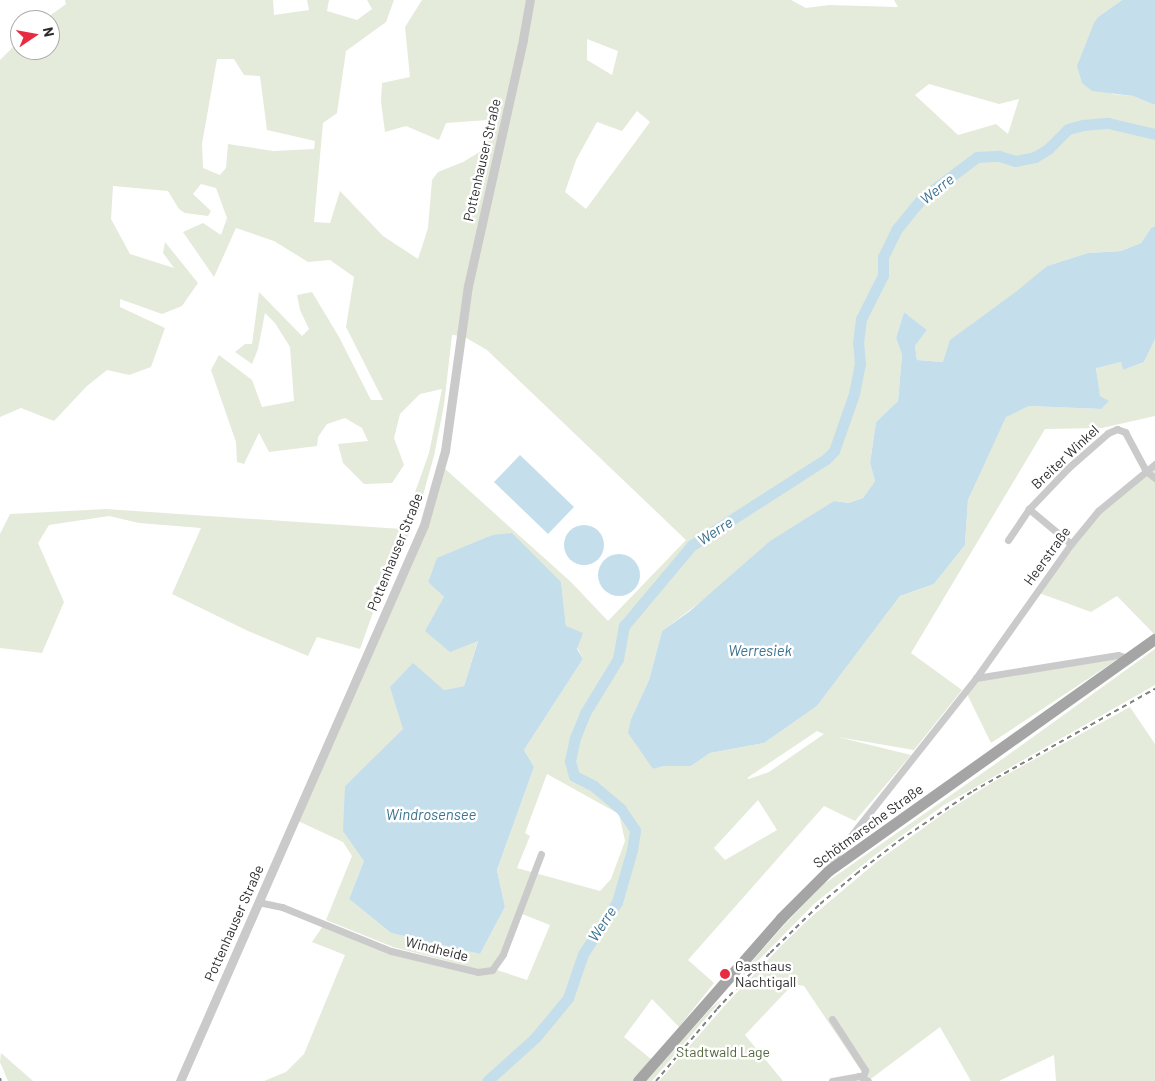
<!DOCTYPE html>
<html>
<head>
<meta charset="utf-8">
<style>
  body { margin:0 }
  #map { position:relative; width:1155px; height:1081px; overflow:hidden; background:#fff; font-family:Barlow,sans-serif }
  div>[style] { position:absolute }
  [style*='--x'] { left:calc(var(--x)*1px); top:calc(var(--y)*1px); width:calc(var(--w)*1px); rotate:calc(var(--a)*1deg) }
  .green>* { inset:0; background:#e4ebda }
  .water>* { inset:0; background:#c5deeb }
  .round { border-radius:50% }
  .river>* { height:11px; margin:-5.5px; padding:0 5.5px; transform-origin:5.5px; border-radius:5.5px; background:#c5deeb }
  .minor>* { height:7px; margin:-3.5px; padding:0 3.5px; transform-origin:3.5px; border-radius:3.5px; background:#cacaca }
  .tertiary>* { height:9px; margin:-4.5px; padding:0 4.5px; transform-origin:4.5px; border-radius:4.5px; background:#cacaca }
  .primary>* { height:11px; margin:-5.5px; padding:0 5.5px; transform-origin:5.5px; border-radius:5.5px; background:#a5a5a5 }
  .rail>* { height:2px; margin-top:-1px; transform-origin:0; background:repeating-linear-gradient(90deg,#828282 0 5px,transparent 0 9px) }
  .dots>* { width:14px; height:14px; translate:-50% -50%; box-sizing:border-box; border:2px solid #fff; border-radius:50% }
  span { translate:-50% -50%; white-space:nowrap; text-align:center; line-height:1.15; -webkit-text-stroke:5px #fff; paint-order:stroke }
  .street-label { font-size:14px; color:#2d2d2d }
  .poi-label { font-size:14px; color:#2d2d2d }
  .left { translate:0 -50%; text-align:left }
  .park-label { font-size:14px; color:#52693a }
  .water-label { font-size:15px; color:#3a7290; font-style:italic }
  .north { position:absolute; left:10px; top:10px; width:50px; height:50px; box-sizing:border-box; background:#fff; border:1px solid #ababab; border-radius:50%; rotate:78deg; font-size:14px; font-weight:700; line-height:20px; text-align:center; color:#2d2d2d }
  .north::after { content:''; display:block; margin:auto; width:18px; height:22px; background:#e82b40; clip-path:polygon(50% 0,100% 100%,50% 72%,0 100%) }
</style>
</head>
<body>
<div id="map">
  <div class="green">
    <i style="clip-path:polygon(evenodd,65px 0,273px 0,274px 15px,309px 10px,307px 0,329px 0,327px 11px,357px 20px,372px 9px,367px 0,394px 0,386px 22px,346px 51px,337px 113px,323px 123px,314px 222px,330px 223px,340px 191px,383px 236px,418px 259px,428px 228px,432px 180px,438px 172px,463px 162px,483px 150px,488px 120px,446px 123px,439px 140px,406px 126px,385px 132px,381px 102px,382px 83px,410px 77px,405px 27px,422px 0,791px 0,806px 8px,829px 5px,898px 7px,894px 0,1122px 0,1098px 17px,1089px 39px,1112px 94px,1133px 96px,1155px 105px,1155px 226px,1151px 228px,1141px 243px,1121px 251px,1088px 253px,1047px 266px,943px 362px,917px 360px,915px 346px,927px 330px,904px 312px,896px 338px,902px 355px,898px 401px,876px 422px,870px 463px,875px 481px,863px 498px,849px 503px,834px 501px,662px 631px,649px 680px,631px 719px,653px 769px,664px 766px,691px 766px,710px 753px,764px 743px,817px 706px,900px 596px,934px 584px,965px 545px,968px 500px,1006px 416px,1029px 406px,1101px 409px,1096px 367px,1121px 362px,1123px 370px,1144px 362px,1155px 339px,1155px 416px,1102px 428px,1045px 429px,911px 653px,962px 690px,914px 750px,838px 737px,911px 755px,855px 821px,824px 806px,688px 960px,714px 983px,679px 1027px,652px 999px,624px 1037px,651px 1059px,633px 1081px,264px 1081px,286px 1072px,304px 1054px,345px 955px,312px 942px,323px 926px,391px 955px,463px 972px,463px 965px,393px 947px,326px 920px,352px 856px,343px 842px,296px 820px,417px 553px,443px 467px,571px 582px,608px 621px,686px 540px,487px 350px,463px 336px,452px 335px,444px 405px,434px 456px,420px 506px,405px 544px,391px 562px,360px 649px,317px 637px,308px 656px,248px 631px,172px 594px,201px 528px,139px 523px,109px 516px,49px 525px,38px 543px,64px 602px,42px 653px,0 648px,0 534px,10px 514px,106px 509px,402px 529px,429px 453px,442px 389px,420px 394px,400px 414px,394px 438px,404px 465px,392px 483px,364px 484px,343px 463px,338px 444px,368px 441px,362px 428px,345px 418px,327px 424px,318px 437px,317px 446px,269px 452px,259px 433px,244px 464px,237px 462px,236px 442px,211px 370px,219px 355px,252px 380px,262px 407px,294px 401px,290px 347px,275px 323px,265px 313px,258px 349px,252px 364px,235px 352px,245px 344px,252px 344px,259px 292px,302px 336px,309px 329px,300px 310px,297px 295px,312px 292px,339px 337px,371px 400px,383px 400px,346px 327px,354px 277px,330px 260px,308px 262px,274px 241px,236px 228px,214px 277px,183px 232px,203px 223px,221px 235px,227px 218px,216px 188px,201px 184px,193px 194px,211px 211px,208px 216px,185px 213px,179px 209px,168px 191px,113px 186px,111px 219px,130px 254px,174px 268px,163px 253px,165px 242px,198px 283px,182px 306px,162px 314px,120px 299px,120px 307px,165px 328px,151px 367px,129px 375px,107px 370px,87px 386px,54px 421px,21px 408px,0 417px,0 60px,20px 40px,20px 50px,50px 50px,50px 20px,44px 20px,66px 4px,65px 0,587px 39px,618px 51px,612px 75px,587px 60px,587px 39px,65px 0,217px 59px,234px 59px,244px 75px,260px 76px,267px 130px,315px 141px,314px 149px,273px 151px,228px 144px,226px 168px,220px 175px,203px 168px,202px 144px,217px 59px,65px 0,929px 84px,999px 104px,1019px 99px,1008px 134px,996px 124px,958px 135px,915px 95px,929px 84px,65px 0,637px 111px,650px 122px,586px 209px,565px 192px,576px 160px,597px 122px,622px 131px,637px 111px,65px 0,492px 535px,561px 582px,566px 626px,583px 659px,524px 750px,534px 767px,497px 870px,505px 907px,480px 954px,391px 933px,349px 899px,364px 861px,345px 786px,444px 690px,464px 686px,478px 640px,444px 597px,428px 582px,437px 559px,492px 535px,65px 0,817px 731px,824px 734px,769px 772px,749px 779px,747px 778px,817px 731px,65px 0,547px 774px,619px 814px,625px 841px,611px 879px,600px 891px,517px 868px,530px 836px,525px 833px,547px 774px,65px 0,758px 800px,777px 830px,725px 860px,714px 848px,758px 800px,65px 0,522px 914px,550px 925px,527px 980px,497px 970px,508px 950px,522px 914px)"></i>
    <i style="clip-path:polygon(1155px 468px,1155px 635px,1117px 596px,1091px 612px,1039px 593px,1099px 514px)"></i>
    <i style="clip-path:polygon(1155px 649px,1155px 685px,944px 805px,875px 855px,814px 904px,740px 979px,748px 966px,785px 924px,824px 884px,1001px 760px)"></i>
    <i style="clip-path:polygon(1118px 659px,991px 743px,966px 692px,979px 681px)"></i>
    <i style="clip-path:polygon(1130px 707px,1155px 744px,1155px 1081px,1056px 1081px,1054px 1055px,999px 1081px,971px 1081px,940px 1027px,868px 1081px,804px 986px,793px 984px,745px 1035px,783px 1081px,659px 1081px,727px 1003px,782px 945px,811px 917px,879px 860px,947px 811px,993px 782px)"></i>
    <i style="clip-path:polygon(723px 998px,652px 1081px,646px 1081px,710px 1009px)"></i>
    <i style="clip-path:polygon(1px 1053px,33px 1081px,8px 1081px,0 1062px)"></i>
  </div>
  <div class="water">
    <i style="clip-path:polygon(1122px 0,1155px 0,1155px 105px,1133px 96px,1092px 91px,1082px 83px,1077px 66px,1094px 23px,1098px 17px)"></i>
    <i style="clip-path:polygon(1155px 226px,1155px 339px,1144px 362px,1123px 370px,1121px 362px,1096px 368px,1100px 396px,1109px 401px,1101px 409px,1029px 406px,1006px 417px,968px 500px,965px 545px,934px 584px,900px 596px,817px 706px,764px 743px,710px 753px,691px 766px,664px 766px,653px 769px,628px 733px,631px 719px,649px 680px,662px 631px,690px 611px,770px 541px,834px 501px,849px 503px,863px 498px,875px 481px,870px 463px,876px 422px,898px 401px,902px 355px,896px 338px,904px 312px,927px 330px,915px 346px,917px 360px,943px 362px,950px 340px,1017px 291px,1047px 266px,1088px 253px,1121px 251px,1141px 243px,1151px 228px)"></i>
    <i style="clip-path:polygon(520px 455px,574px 507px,548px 534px,494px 482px)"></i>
    <i class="round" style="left:564px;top:525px;width:40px;height:40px"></i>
    <i style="clip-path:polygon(512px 533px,561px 582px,566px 626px,583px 633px,577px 649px,583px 659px,524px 750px,534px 767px,497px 870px,505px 907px,480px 954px,391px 933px,349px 899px,364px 861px,343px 831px,345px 786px,403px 729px,390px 687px,413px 663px,444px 690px,464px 686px,478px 641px,450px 652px,425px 631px,444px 597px,428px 582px,437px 558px,492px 535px)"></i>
    <i class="round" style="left:598px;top:554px;width:42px;height:42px"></i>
  </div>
  <div class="river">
    <i style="--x:487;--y:1081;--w:64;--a:-41.9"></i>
    <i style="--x:535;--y:1038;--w:52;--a:-50.5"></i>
    <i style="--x:568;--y:998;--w:46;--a:-71.2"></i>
    <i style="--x:583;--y:954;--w:62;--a:-56.8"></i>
    <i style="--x:617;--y:902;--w:54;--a:-73.9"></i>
    <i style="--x:632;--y:850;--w:20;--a:-81"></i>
    <i style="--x:635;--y:830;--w:25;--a:-124"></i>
    <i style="--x:621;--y:809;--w:35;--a:-140"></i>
    <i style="--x:594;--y:786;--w:22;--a:-153"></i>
    <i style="--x:574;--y:776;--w:16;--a:-105"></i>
    <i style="--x:570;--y:761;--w:24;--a:-78"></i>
    <i style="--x:575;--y:738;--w:27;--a:-68"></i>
    <i style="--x:585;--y:713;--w:63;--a:-58.6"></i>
    <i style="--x:618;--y:659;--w:34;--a:-80"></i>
    <i style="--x:624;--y:626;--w:106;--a:-50"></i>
    <i style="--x:692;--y:545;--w:159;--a:-32.7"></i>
    <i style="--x:826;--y:459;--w:11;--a:-45"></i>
    <i style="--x:834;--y:451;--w:60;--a:-70.7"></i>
    <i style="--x:854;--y:394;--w:31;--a:-79"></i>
    <i style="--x:860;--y:364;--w:21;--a:-95"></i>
    <i style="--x:858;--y:343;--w:24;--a:-83"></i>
    <i style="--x:861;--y:319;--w:49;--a:-63.4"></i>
    <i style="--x:883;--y:275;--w:18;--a:-90"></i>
    <i style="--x:883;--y:257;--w:30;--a:-64"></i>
    <i style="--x:896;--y:230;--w:40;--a:-51"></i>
    <i style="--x:921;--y:199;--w:70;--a:-36.9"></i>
    <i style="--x:977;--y:157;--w:22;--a:-3"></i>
    <i style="--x:999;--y:156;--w:17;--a:17"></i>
    <i style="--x:1015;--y:161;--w:20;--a:-11"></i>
    <i style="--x:1035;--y:157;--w:15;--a:-32"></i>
    <i style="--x:1048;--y:149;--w:28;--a:-45"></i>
    <i style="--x:1068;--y:129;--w:16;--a:-15"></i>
    <i style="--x:1083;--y:125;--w:25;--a:-5"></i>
    <i style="--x:1108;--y:123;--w:48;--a:13.2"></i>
  </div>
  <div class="minor">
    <i style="--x:1008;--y:540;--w:37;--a:-56"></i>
    <i style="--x:1071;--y:544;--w:55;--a:-140.2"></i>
    <i style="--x:1029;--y:509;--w:57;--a:-46.4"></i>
    <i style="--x:1068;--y:468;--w:53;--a:-41.2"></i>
    <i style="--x:1108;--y:433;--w:10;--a:-24"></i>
    <i style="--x:1117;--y:429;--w:9;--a:21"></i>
    <i style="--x:1125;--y:432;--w:44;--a:61.7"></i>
    <i style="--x:1146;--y:471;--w:11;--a:38"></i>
    <i style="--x:976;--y:678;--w:144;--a:-9.2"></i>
    <i style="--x:1118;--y:655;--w:10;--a:17"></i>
    <i style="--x:829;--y:871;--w:10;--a:-79"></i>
    <i style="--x:831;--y:861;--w:233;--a:-51.6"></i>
    <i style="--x:976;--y:678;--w:164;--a:-54.7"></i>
    <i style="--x:1071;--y:544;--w:43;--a:-50.7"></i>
    <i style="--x:1098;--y:511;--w:74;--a:-39.5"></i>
    <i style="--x:258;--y:902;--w:25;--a:12"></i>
    <i style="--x:282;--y:907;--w:118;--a:22"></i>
    <i style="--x:391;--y:951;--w:89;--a:13.6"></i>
    <i style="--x:478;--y:972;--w:14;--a:-8"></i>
    <i style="--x:492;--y:970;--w:19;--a:-55"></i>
    <i style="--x:503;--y:954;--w:107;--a:-69.2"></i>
    <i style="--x:832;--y:1019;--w:61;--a:57.1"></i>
    <i style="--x:865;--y:1070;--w:7;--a:106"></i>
    <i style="--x:832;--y:1081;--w:27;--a:-10"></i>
    <i style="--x:859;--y:1076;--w:10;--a:29"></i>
  </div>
  <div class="tertiary">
    <i style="--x:180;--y:1081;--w:607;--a:-66.31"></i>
    <i style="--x:424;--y:525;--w:77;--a:-74.2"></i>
    <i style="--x:445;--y:451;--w:167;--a:-82.1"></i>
    <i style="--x:468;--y:286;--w:253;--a:-77.4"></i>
    <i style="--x:523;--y:39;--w:40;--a:-80"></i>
  </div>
  <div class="primary">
    <i style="--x:638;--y:1081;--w:217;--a:-48.7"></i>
    <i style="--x:781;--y:918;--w:66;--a:-45"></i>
    <i style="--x:828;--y:871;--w:401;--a:-35.4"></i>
  </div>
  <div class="rail">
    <i style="--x:0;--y:1078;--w:3;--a:72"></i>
    <i style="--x:656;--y:1081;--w:94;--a:-49.7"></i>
    <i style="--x:717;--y:1009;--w:77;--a:-46.6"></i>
    <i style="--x:770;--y:953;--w:70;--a:-44.4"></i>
    <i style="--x:820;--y:904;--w:47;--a:-39.8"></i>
    <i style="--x:856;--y:874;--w:56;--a:-37.7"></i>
    <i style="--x:900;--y:840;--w:88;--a:-33.9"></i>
    <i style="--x:973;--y:791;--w:209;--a:-29.3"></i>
  </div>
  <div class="dots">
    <i style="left:725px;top:974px;background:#e82b40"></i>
  </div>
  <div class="street-label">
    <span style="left:482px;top:160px;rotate:-77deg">Pottenhauser Straße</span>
    <span style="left:1065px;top:457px;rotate:-43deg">Breiter Winkel</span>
    <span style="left:395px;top:552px;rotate:-68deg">Pottenhauser Straße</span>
    <span style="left:1047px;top:556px;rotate:-54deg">Heerstraße</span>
    <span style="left:868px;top:826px;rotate:-36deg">Schötmarsche Straße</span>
    <span style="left:234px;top:923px;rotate:-66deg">Pottenhauser Straße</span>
    <span style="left:437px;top:949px;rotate:14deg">Windheide</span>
  </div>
  <div class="poi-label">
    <span class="left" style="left:735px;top:974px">Gasthaus<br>Nachtigall</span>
  </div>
  <div class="park-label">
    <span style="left:723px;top:1052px">Stadtwald Lage</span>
  </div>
  <div class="water-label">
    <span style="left:937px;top:189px;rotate:-39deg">Werre</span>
    <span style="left:715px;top:531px;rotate:-33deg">Werre</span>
    <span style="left:760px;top:651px">Werresiek</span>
    <span style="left:431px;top:815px">Windrosensee</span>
    <span style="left:602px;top:924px;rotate:-57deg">Werre</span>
  </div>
  <div class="north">N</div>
</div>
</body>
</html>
